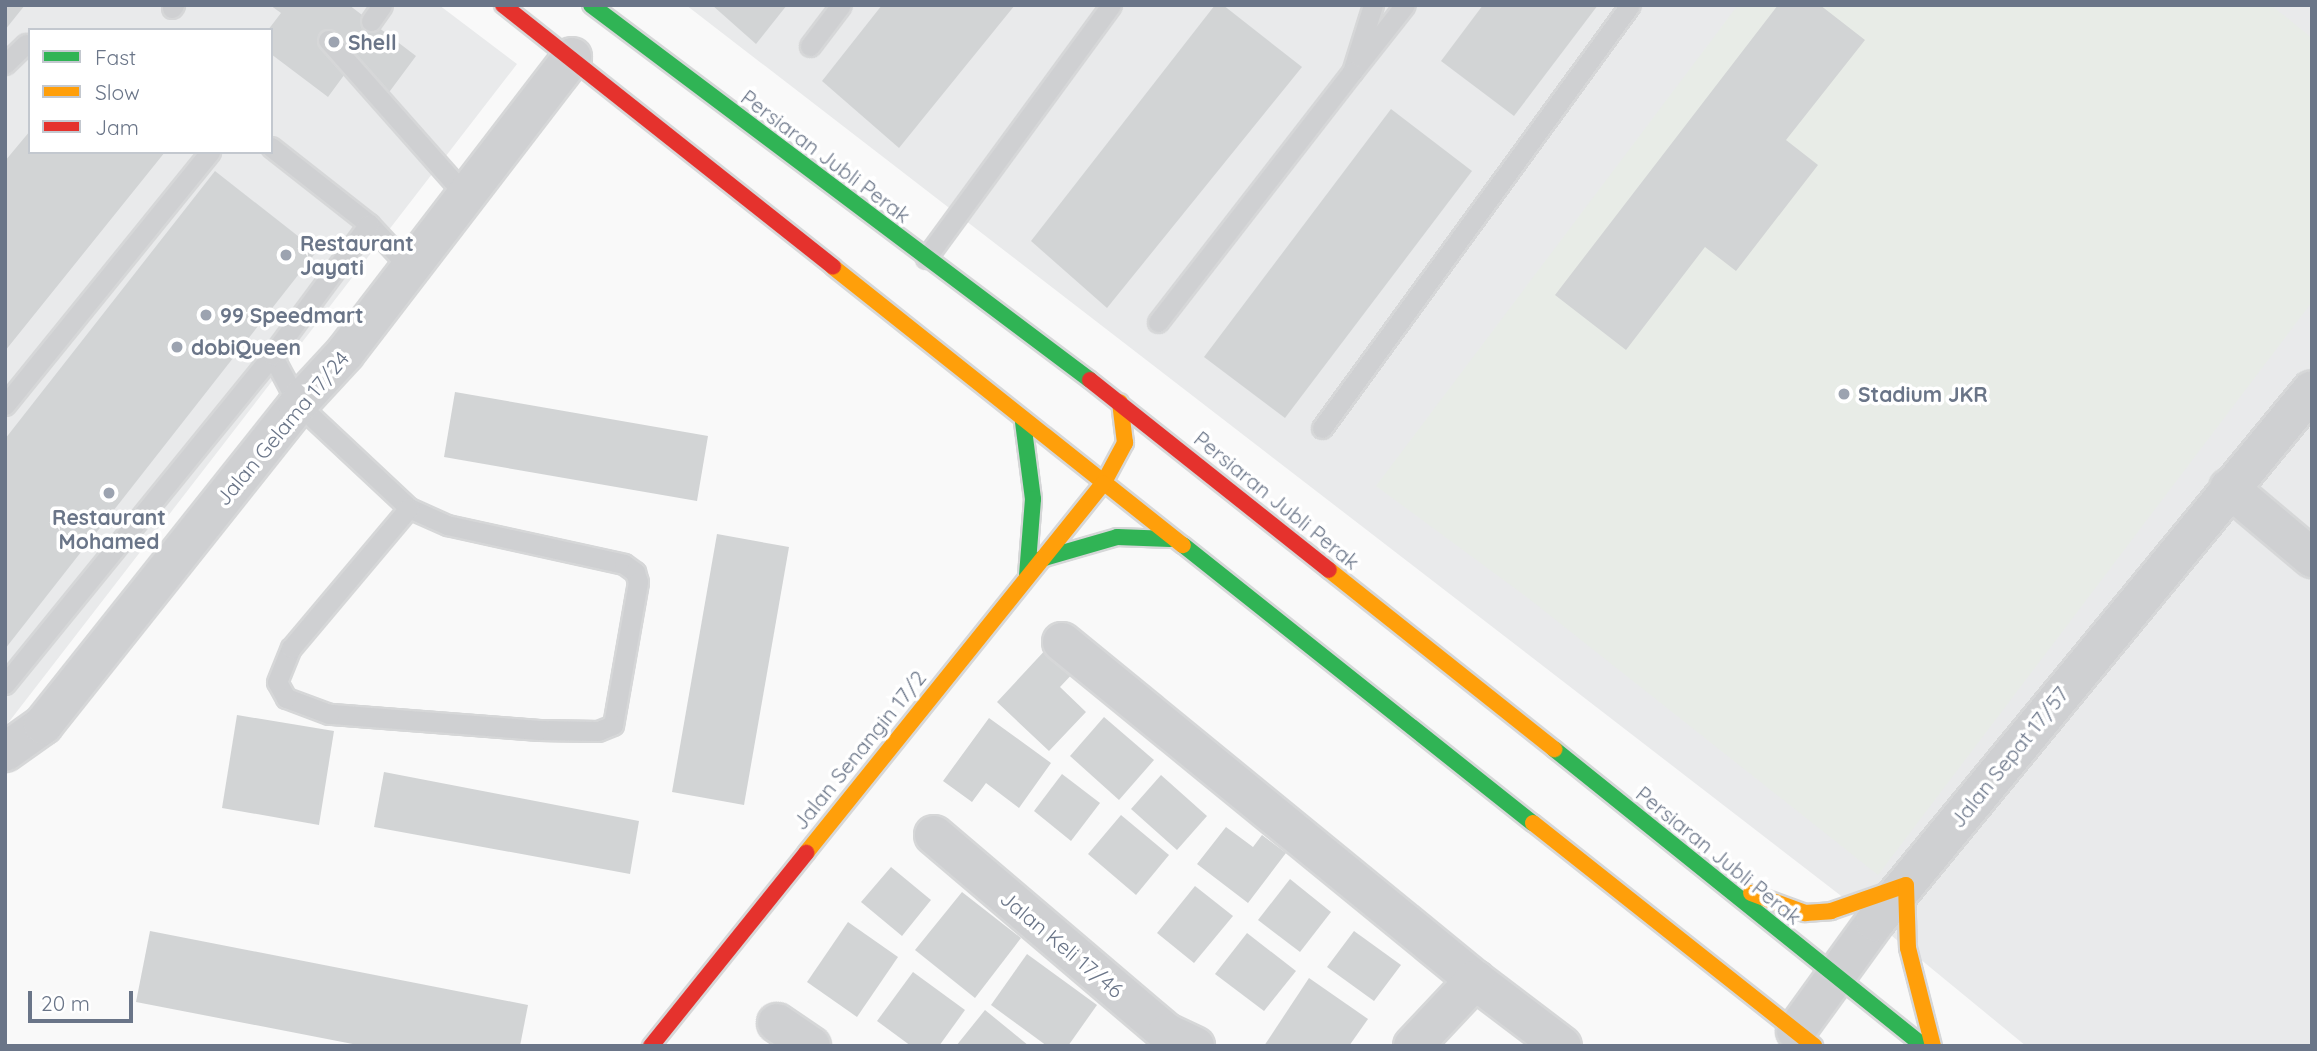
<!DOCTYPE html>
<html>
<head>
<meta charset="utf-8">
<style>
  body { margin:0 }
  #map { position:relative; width:2317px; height:1051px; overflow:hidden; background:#f9f9f9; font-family:Quicksand,sans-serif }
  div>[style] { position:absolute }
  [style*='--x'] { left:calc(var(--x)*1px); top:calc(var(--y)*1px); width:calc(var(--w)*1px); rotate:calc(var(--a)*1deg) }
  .built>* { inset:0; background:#e9eaeb }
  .green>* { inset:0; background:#e8ece7 }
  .building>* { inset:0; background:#d2d4d5 }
  .roads { filter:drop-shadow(2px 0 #d6d7d8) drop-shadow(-2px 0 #d6d7d8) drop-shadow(0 2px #d6d7d8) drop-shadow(0 -2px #d6d7d8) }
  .lane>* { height:19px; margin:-9.5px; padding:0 9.5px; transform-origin:9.5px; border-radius:9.5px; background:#cfd0d2 }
  .street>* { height:38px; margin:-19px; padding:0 19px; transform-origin:19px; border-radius:19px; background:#cfd0d2 }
  .fast>* { height:16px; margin:-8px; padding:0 8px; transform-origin:8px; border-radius:8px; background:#30b455 }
  .slow>* { height:16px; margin:-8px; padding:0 8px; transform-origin:8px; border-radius:8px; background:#ff9f0a }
  .jam>* { height:16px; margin:-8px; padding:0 8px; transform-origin:8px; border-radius:8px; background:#e5322d }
  .dots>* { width:19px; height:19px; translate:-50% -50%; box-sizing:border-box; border:4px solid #fff; border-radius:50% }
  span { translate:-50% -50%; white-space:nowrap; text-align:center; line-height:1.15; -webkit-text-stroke:7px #fff; paint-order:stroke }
  .poi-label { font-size:21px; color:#6a7588; font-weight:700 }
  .left { translate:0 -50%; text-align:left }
  .street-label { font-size:21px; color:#6a7588 }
  .frame { position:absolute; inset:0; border:7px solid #6a7588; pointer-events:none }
  .legend { position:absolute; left:28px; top:28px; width:245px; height:126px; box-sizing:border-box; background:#fff; border:2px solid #c3c8cf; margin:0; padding:9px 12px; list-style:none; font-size:21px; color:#6a7588 }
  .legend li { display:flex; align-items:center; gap:14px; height:35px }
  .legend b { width:35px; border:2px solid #c3c8cf }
  .scale { position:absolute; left:28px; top:991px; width:105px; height:32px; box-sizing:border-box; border:4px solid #6a7588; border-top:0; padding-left:9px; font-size:21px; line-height:24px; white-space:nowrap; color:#6a7588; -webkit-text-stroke:5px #fff; paint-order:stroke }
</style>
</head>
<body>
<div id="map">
  <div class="built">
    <i style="clip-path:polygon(evenodd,5px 5px,439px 5px,517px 64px,5px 727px,5px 5px,30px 30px,271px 30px,271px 152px,30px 152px,30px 30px)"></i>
    <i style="clip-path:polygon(686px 5px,2312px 5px,2312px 1046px,2026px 1046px,1875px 922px)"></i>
  </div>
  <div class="green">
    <i style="clip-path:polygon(1738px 5px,2271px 5px,2312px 38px,2312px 302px,1878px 875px,1528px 598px,1376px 486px)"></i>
  </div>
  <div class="building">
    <i style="clip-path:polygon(5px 5px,25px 5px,5px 30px)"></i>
    <i style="clip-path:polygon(270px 5px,349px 5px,416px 56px,387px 95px,350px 67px,328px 97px,271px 54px,268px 30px,281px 13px)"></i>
    <i style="clip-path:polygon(712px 5px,787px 5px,756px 44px)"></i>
    <i style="clip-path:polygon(882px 5px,1015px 5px,899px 148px,822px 81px)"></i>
    <i style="clip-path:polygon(1215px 5px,1223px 5px,1302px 67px,1107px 308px,1031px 241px)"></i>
    <i style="clip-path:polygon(1483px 5px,1598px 5px,1514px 116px,1441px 61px)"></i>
    <i style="clip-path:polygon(1778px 5px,1820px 5px,1865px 40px,1786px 140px,1818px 165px,1736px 271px,1705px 247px,1626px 350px,1555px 295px)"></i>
    <i style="clip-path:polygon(1391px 109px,1472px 171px,1285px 418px,1204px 357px)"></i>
    <i style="clip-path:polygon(30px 131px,30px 152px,165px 152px,5px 351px,5px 161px)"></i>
    <i style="clip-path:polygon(215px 171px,317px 251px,5px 649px,5px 439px)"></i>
    <i style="clip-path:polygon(455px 392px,708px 436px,697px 501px,444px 457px)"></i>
    <i style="clip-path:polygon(717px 534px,789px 547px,744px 805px,672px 792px)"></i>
    <i style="clip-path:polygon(1049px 646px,1076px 670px,1060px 687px,1086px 712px,1049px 751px,997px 702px)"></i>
    <i style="clip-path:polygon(237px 715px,334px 731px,319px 825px,222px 808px)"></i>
    <i style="clip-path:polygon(1104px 717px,1154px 760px,1119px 800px,1070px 756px)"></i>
    <i style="clip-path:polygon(989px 718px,1051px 763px,1019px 808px,986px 783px,972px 802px,943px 781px)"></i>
    <i style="clip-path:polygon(384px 772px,639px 821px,630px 874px,374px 827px)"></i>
    <i style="clip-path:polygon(1062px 774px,1100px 803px,1071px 841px,1034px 811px)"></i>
    <i style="clip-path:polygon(1161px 775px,1207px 816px,1177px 850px,1131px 809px)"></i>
    <i style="clip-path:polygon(1121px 815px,1169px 855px,1136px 895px,1088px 854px)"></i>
    <i style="clip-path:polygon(1226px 827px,1253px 847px,1262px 835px,1286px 853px,1248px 903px,1197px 864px)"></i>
    <i style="clip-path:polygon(891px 867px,931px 900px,902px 936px,861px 902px)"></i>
    <i style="clip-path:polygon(1290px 879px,1331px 912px,1300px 952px,1258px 920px)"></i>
    <i style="clip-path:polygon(1195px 886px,1233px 916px,1194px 963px,1157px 933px)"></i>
    <i style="clip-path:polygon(962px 892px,1021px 938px,975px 998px,915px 950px)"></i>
    <i style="clip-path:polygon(848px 922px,898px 957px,857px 1017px,807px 982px)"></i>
    <i style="clip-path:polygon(150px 931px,528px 1005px,520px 1046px,363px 1046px,136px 1002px)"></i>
    <i style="clip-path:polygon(1354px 931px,1401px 965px,1374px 1001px,1327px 967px)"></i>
    <i style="clip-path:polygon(1247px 933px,1296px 971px,1264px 1011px,1215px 974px)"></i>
    <i style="clip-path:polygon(1027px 954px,1097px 1005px,1068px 1046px,1047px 1046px,991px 1005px)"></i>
    <i style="clip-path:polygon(913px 972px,965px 1010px,939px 1046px,911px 1046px,877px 1021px)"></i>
    <i style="clip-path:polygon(1309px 978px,1368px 1019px,1349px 1046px,1264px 1046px)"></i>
    <i style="clip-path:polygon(985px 1010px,1012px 1032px,1029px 1046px,956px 1046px)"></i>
  </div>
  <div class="roads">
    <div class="lane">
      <i style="--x:1373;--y:5;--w:70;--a:107.4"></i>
      <i style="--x:1352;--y:72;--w:85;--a:-51.7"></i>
      <i style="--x:172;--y:8;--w:4;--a:-56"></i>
      <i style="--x:371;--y:21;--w:19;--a:-55"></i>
      <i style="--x:328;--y:40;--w:208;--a:48.5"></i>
      <i style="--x:810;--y:46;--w:51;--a:-52.9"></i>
      <i style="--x:5;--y:64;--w:29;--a:-44"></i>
      <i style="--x:271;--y:147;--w:125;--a:38.2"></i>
      <i style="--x:369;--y:224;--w:60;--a:47"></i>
      <i style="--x:926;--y:258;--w:313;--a:-53.8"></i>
      <i style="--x:1158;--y:322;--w:316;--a:-52.2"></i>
      <i style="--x:272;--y:355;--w:55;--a:62"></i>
      <i style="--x:298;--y:404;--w:152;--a:43.1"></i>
      <i style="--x:409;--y:508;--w:42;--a:24.1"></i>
      <i style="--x:447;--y:525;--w:181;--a:12.4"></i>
      <i style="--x:624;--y:564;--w:14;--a:36"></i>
      <i style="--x:635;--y:572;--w:10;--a:73"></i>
      <i style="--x:638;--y:582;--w:145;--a:99.9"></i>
      <i style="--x:613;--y:725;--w:16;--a:158"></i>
      <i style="--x:598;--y:731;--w:59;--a:-179"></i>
      <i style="--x:539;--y:730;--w:211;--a:-175.6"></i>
      <i style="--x:329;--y:714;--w:46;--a:-159.6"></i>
      <i style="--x:286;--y:698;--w:18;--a:-119"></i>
      <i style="--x:277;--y:682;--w:37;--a:-68"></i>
      <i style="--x:291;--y:648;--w:183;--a:-49.9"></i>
      <i style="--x:5;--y:405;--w:326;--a:-51"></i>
      <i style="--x:1322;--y:428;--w:523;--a:-53.94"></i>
      <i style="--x:5;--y:684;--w:424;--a:-50.9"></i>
      <i style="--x:272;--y:355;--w:163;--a:-53.5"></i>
    </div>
    <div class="street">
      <i style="--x:2229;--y:488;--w:109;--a:40.1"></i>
      <i style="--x:1062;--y:642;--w:534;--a:39.3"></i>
      <i style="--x:1475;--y:980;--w:109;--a:37.2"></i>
      <i style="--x:5;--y:752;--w:47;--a:-35.4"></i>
      <i style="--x:43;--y:725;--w:410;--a:-51.5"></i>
      <i style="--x:298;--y:404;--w:69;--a:-47.3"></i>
      <i style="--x:345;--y:353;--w:373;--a:-52.5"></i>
      <i style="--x:934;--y:835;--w:306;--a:40.4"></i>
      <i style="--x:1167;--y:1033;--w:31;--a:25"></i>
      <i style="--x:777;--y:1023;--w:41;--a:34.1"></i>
      <i style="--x:1796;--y:1031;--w:135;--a:-54.1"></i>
      <i style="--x:1875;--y:922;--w:688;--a:-50.6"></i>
      <i style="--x:1413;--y:1046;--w:91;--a:-46.8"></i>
    </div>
    <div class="fast">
      <i style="--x:591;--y:5;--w:624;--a:36.92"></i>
      <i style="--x:1023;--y:422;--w:78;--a:82.6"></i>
      <i style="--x:1033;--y:499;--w:76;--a:94.5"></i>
      <i style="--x:1183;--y:545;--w:447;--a:38.5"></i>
      <i style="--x:1041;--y:559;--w:79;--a:-16.1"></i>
      <i style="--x:1117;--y:537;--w:53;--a:2.2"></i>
      <i style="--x:1554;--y:749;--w:474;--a:38.8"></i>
    </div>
    <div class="slow">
      <i style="--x:833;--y:267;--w:447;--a:38.5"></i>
      <i style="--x:1103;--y:484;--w:47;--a:-61.8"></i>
      <i style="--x:1125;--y:443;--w:41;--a:-97"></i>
      <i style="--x:1329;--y:570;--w:288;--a:38.5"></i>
      <i style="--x:1533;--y:823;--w:359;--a:38.4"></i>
      <i style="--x:806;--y:853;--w:474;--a:-51.2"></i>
      <i style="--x:1751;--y:893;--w:58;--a:20.3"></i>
      <i style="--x:1805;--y:913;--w:26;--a:-4"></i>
      <i style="--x:1831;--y:911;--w:79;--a:-19.1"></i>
      <i style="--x:1906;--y:885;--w:63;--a:88.2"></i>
      <i style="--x:1908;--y:948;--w:101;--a:75.7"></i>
    </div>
    <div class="jam">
      <i style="--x:503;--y:5;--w:421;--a:38.4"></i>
      <i style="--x:1090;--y:380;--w:305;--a:38.5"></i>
      <i style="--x:651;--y:1046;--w:248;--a:-51.2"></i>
    </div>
  </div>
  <div class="dots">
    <i style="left:334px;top:42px;background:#9ca3b0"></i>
    <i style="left:286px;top:255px;background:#9ca3b0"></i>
    <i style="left:206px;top:315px;background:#9ca3b0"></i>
    <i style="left:177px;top:347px;background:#9ca3b0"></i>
    <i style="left:1844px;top:394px;background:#9ca3b0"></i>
    <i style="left:109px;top:493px;background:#9ca3b0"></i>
  </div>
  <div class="poi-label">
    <span class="left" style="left:348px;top:42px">Shell</span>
    <span class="left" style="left:300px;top:255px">Restaurant<br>Jayati</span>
    <span class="left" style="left:220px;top:315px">99 Speedmart</span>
    <span class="left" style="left:191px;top:347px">dobiQueen</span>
    <span class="left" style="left:1858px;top:394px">Stadium JKR</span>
    <span style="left:109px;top:529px">Restaurant<br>Mohamed</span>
  </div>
  <div class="street-label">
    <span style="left:826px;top:156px;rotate:37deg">Persiaran Jubli Perak</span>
    <span style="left:282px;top:428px;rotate:-50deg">Jalan Gelama 17/24</span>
    <span style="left:1277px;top:500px;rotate:39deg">Persiaran Jubli Perak</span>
    <span style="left:859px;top:750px;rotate:-51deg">Jalan Senangin 17/2</span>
    <span style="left:2009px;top:757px;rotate:-51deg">Jalan Sepat 17/57</span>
    <span style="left:1719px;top:855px;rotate:39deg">Persiaran Jubli Perak</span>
    <span style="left:1062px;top:944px;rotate:40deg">Jalan Keli 17/46</span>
  </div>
  <div class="frame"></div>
  <ul class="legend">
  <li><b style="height:9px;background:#30b455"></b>Fast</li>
  <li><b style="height:9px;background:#ff9f0a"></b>Slow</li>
  <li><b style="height:9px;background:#e5322d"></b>Jam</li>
  </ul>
  <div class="scale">20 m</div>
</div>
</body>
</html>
